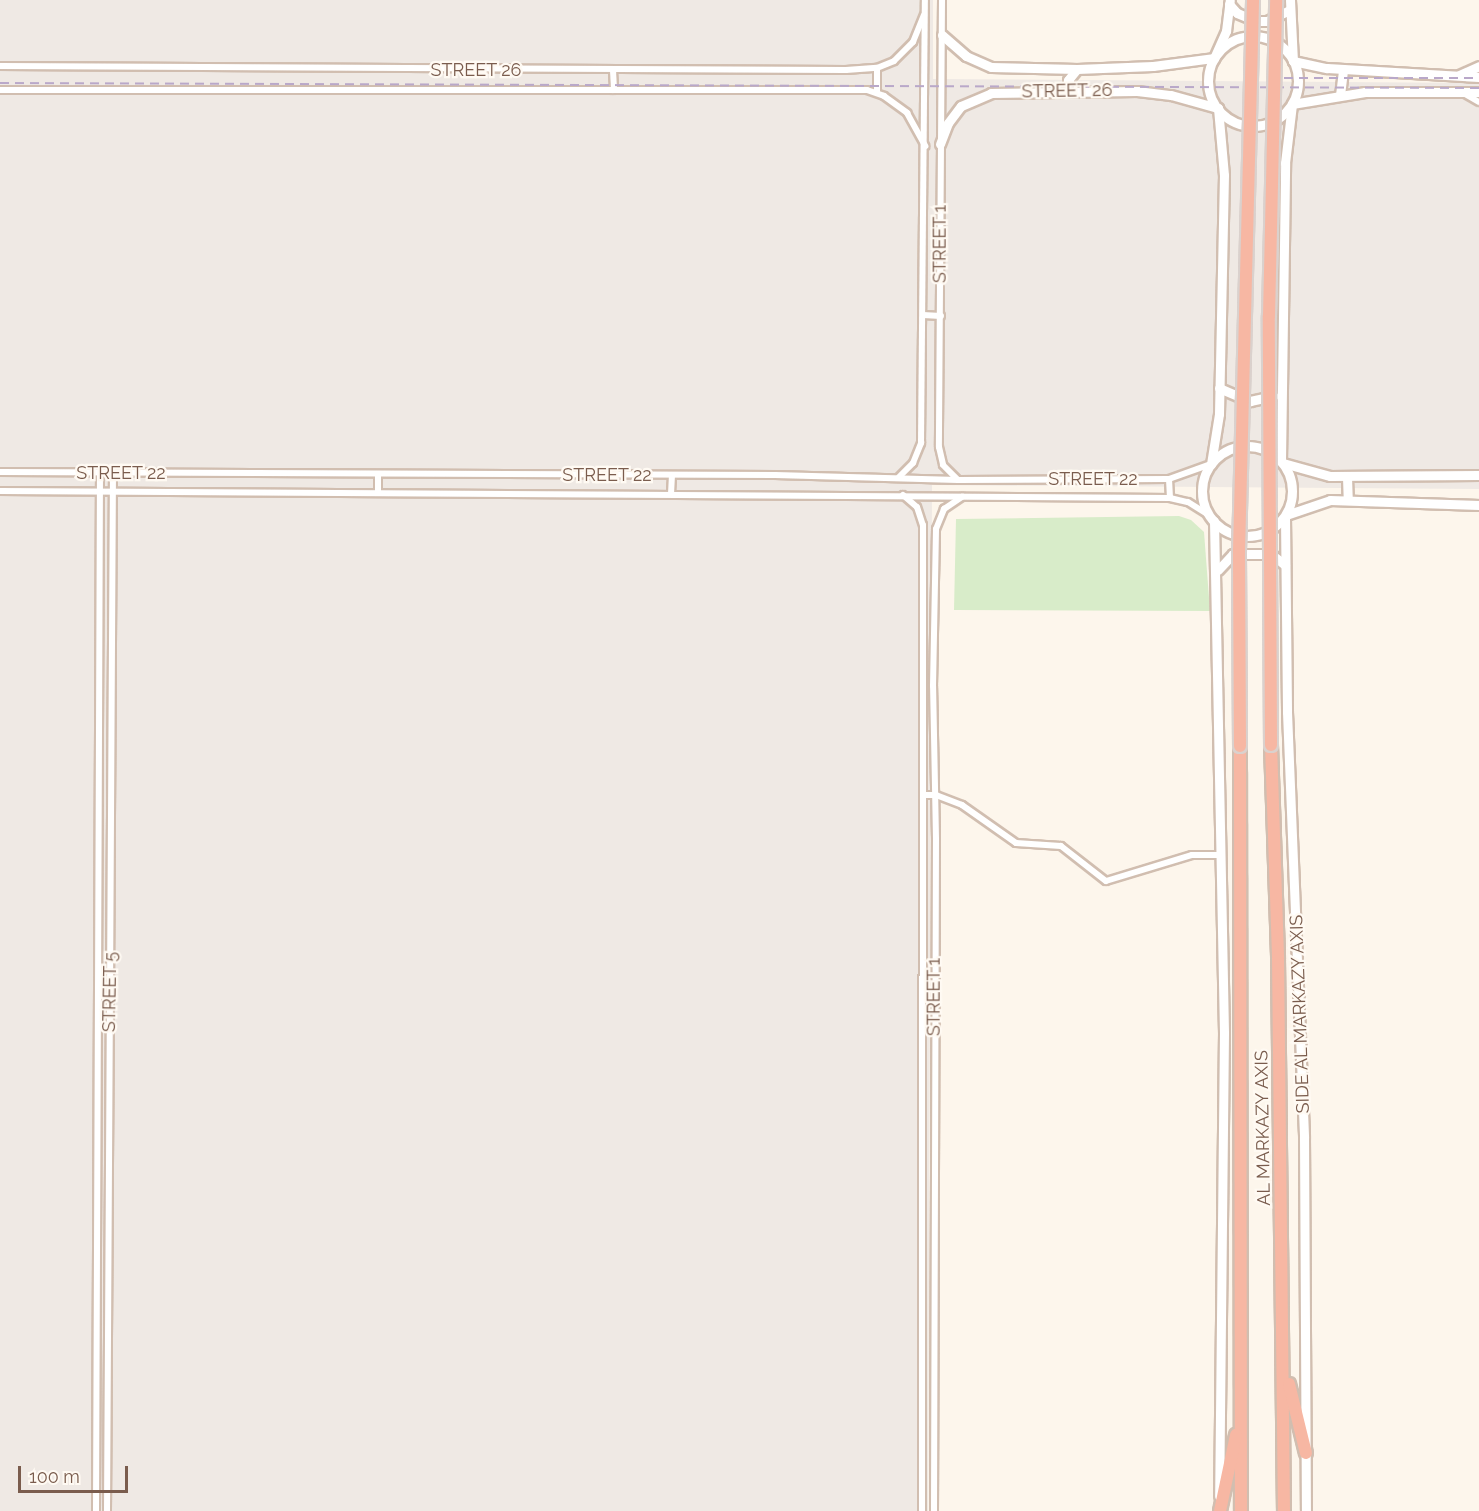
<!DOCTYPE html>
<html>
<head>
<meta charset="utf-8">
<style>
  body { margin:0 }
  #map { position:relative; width:1479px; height:1511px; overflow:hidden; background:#fdf6ec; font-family:Raleway,sans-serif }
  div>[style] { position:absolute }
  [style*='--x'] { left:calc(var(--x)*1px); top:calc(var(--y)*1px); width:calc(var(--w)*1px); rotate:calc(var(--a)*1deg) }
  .industrial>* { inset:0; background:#efe9e4 }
  .green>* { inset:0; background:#d8ecc9 }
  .roads { filter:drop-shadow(2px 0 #d1beb0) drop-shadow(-2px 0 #d1beb0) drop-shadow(0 2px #d1beb0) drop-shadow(0 -2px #d1beb0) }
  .street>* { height:6px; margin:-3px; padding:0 3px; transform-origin:3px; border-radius:3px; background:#fff }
  .secondary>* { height:9px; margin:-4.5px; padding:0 4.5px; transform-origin:4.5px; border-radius:4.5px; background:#fff }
  .secondary>.ring { margin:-4.5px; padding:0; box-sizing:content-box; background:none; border:9px solid #fff; border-radius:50% }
  .highway>* { height:12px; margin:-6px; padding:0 6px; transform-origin:6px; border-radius:6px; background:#f7b7a3 }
  .rail>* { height:2px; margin-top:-1px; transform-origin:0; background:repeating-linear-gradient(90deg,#b9a8c9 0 9px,transparent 0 15px) }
  .bridges { filter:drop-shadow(2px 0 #dad1cd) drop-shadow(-2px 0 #dad1cd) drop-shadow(0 2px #dad1cd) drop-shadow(0 -2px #dad1cd) }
  .highway-bridge>* { height:12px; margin:-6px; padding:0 6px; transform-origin:6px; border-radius:6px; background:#f7b7a3 }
  span { translate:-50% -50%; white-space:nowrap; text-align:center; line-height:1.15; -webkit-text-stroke:4.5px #fffaf3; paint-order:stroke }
  .street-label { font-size:18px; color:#7a5c4d }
  .scale { position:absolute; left:18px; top:1466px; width:110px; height:27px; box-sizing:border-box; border:3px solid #7a5c4d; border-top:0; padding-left:8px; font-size:18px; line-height:21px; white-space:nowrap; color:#7a5c4d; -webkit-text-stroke:4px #fffaf3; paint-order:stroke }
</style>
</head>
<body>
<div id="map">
  <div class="industrial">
    <i style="clip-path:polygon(0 0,933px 0,933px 79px,1479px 83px,1479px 489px,932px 485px,928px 1511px,0 1511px)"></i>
  </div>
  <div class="green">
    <i style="clip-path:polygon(1179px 516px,1191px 520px,1204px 532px,1210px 611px,954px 610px,956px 519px)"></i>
  </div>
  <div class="roads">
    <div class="street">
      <i style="--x:942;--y:0;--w:447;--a:90.4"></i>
      <i style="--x:939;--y:447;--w:18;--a:77"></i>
      <i style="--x:943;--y:465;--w:21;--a:45"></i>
      <i style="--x:0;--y:66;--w:846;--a:0.27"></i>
      <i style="--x:846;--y:70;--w:31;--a:-4"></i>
      <i style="--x:877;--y:68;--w:18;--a:-22"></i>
      <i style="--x:894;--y:61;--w:27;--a:-45"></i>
      <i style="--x:913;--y:42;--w:29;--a:-68"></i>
      <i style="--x:877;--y:68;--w:24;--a:90"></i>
      <i style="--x:613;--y:70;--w:20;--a:87"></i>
      <i style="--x:0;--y:90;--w:867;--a:0"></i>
      <i style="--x:867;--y:90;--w:18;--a:19"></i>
      <i style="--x:884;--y:96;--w:29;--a:36"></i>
      <i style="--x:907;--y:113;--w:38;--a:61"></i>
      <i style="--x:1465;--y:94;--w:16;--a:30"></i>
      <i style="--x:923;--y:315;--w:18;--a:3"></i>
      <i style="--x:0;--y:472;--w:775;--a:0.22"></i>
      <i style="--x:775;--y:475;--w:183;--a:1.6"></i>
      <i style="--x:958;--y:480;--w:211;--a:-0.3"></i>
      <i style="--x:1169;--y:479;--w:45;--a:-19.7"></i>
      <i style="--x:899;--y:477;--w:20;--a:-45"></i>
      <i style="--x:913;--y:463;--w:22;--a:-68"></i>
      <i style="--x:921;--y:443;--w:443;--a:-89.5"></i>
      <i style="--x:1169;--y:479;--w:19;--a:87"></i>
      <i style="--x:0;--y:491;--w:1170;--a:0.34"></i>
      <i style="--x:1170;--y:498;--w:18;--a:13"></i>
      <i style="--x:1188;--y:502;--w:25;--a:32"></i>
      <i style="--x:378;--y:493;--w:19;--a:-90"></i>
      <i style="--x:671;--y:494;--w:19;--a:-87"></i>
      <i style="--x:903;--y:495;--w:18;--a:41"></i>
      <i style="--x:917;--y:507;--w:19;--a:72"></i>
      <i style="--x:923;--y:525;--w:986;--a:90.06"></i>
      <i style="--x:923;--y:795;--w:13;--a:0"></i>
      <i style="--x:936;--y:795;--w:28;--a:21"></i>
      <i style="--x:962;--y:805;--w:66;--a:35.1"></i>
      <i style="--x:1016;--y:843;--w:45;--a:3.8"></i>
      <i style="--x:1061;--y:846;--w:57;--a:37.9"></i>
      <i style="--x:1106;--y:881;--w:90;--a:-16.8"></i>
      <i style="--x:1192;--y:855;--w:29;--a:0"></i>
      <i style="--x:96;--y:1511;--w:1038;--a:-89.78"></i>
      <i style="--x:107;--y:1511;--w:1039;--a:-89.67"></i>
      <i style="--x:934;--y:1511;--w:672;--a:-89.83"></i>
      <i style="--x:936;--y:839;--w:153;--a:-91.1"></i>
      <i style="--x:933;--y:686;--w:157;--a:-88.9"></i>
      <i style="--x:936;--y:529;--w:22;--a:-68"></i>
      <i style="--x:944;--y:509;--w:22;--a:-34"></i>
    </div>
    <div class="secondary">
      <i style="--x:1290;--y:0;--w:61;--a:87.2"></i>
      <i style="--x:1293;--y:61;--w:35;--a:12"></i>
      <i style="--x:1327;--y:68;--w:152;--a:3.4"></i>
      <i style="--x:1229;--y:4;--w:12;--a:48"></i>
      <i style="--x:1237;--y:13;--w:21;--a:23"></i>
      <i style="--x:1256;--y:21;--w:11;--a:0"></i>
      <i style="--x:1267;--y:21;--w:25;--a:-26"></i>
      <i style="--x:942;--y:35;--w:32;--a:41"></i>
      <i style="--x:966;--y:56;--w:27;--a:24"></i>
      <i style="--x:991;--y:67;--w:86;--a:1.3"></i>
      <i style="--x:1077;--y:69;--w:76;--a:-2.3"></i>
      <i style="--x:1153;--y:66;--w:62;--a:-7.5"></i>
      <i style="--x:1214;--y:58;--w:30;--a:-66"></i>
      <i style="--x:1226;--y:31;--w:31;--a:-83"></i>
      <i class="ring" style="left:1208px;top:36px;width:81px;height:81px"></i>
      <i style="--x:1459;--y:75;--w:22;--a:-24"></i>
      <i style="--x:1073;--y:90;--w:11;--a:-117"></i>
      <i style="--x:1068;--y:80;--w:14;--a:-51"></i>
      <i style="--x:1340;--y:95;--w:26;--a:-83"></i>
      <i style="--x:940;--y:144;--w:22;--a:-69"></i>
      <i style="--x:948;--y:123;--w:21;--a:-53"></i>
      <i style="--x:961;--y:106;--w:33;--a:-23"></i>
      <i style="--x:991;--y:93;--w:146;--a:-0.8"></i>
      <i style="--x:1137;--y:91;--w:34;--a:7"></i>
      <i style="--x:1171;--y:95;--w:49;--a:15.5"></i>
      <i style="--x:1218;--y:108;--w:67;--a:84.9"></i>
      <i style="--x:1224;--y:175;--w:239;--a:91.2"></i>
      <i style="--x:1219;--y:414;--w:51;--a:99.1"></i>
      <i style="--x:1219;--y:388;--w:34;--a:23"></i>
      <i style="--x:1250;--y:401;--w:24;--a:-12"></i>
      <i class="ring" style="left:1202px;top:446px;width:81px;height:81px"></i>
      <i style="--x:1281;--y:461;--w:298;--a:-89.2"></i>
      <i style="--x:1285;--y:163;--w:59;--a:-83.2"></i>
      <i style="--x:1292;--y:104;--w:74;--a:-9.3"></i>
      <i style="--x:1365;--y:92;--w:114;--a:0"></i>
      <i style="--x:1283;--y:463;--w:49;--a:15.5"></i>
      <i style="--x:1330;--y:476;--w:149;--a:-0.4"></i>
      <i style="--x:1347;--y:477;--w:23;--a:88"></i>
      <i style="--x:1286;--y:515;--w:46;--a:-18.8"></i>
      <i style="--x:1330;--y:500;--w:149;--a:1.9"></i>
      <i style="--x:1285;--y:517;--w:195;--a:89.4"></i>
      <i style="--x:1287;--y:712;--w:426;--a:87.7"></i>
      <i style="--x:1304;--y:1138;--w:373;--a:89.7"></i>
      <i style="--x:1214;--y:521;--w:512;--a:88.88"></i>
      <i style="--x:1224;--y:1033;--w:463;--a:90.6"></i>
      <i style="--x:1218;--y:570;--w:22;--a:-47"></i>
      <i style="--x:1233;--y:554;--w:38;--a:0"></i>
      <i style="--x:1271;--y:554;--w:18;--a:38"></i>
    </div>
    <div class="highway">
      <i style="--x:1271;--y:745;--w:214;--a:88.1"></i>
      <i style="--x:1278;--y:959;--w:552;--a:89.38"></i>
      <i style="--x:1240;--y:746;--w:765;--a:89.93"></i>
      <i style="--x:1289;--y:1384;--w:71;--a:76.2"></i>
      <i style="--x:1220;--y:1511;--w:78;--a:-78.1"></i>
    </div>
  </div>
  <div class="rail">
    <i style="--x:1284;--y:78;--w:195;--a:0"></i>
    <i style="--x:0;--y:83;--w:1479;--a:0.19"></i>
  </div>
  <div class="bridges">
    <div class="highway-bridge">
      <i style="--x:1271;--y:745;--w:429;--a:-90.3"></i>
      <i style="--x:1269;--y:316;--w:316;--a:-88.7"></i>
      <i style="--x:1240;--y:746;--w:195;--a:-90.3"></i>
      <i style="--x:1239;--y:551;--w:551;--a:-88.54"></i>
    </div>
  </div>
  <div class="street-label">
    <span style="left:476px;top:70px">STREET 26</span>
    <span style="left:1067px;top:91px;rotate:-1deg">STREET 26</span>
    <span style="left:940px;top:244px;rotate:-90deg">STREET 1</span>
    <span style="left:121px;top:473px">STREET 22</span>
    <span style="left:607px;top:475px">STREET 22</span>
    <span style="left:1093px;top:479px">STREET 22</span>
    <span style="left:110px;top:992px;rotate:-89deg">STREET 5</span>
    <span style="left:934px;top:997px;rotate:-90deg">STREET 1</span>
    <span style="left:1300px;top:1014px;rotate:-92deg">SIDE AL MARKAZY AXIS</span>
    <span style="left:1263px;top:1128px;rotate:-91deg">AL MARKAZY AXIS</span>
  </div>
  <div class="scale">100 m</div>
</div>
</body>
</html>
